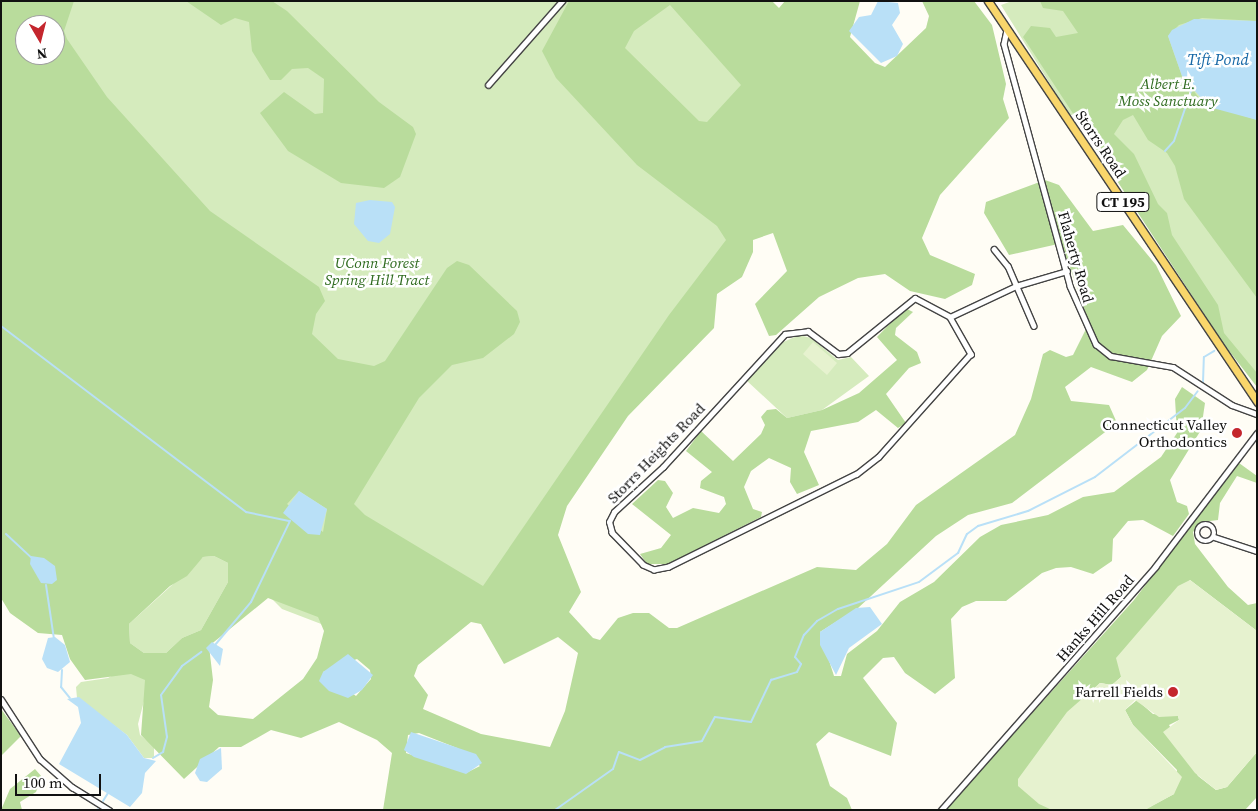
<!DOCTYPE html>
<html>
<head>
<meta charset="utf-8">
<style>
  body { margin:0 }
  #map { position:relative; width:1258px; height:811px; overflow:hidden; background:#fffdf5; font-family:"Source Serif 4",serif }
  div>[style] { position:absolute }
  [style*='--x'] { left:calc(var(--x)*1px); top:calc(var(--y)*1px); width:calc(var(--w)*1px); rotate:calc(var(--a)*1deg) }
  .green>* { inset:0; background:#d5ebbd }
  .forest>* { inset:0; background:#b9dc9c }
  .pitch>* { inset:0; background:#e6f2cf }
  .water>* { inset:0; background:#b9e0f7 }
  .stream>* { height:2px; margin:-1px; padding:0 1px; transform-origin:1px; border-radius:1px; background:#b9e0f7 }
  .roads { filter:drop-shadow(1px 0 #444) drop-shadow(-1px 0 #444) drop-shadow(0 1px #444) drop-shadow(0 -1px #444) }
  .street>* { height:4.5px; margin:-2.25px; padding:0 2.25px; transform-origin:2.25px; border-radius:2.25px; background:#fff }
  .street>.ring { margin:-2.25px; padding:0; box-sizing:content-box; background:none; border:4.5px solid #fff; border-radius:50% }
  .primary>* { height:7px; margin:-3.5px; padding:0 3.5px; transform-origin:3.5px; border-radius:3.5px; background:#f9d66b }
  .dots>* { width:14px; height:14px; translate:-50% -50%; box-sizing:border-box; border:2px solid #fff; border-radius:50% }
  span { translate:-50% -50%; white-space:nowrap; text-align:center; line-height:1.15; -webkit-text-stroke:5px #fff; paint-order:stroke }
  .shield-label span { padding:1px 4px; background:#fff; border:1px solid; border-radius:4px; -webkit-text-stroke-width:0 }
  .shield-label { font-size:14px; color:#111; font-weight:700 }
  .park-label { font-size:15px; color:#2f6b1f; font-style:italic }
  .street-label { font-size:15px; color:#111 }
  .poi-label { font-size:15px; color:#111 }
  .right { translate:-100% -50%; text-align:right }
  .water-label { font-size:16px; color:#1768a6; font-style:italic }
  .frame { position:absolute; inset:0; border:2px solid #111; pointer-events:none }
  .north { position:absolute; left:15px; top:15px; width:50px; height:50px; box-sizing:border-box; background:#fff; border:1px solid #a0a0a0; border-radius:50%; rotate:172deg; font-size:14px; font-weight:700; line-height:20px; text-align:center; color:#111 }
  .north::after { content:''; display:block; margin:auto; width:18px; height:22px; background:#c4262e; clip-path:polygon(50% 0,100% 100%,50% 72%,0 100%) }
  .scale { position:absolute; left:15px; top:774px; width:86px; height:22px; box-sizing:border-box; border:2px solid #111; border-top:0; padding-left:6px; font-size:15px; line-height:18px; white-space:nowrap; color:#111; -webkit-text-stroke:4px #fff; paint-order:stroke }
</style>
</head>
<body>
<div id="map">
  <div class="green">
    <i style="clip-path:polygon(evenodd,1px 1px,738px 1px,828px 144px,714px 257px,516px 548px,467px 608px,397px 653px,282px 609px,261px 588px,1px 213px,1px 1px,25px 25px,55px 25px,55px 55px,25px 55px,25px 25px)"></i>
    <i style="clip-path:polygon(1012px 1px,1257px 1px,1257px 376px,1219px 333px,1075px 113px,1070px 116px,1001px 5px)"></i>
    <i style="clip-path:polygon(799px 335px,811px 338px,838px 360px,851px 357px,869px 376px,822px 410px,787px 418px,746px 380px,779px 344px)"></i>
    <i style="clip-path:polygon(214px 556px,228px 563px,228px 582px,201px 630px,182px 638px,166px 653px,144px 653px,130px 643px,129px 624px,203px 557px)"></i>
    <i style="clip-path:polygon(127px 667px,149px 682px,138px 724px,140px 735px,154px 746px,154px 758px,144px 758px,127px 735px,77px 698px,76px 687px,81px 682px,108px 678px)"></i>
  </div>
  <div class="forest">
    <i style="clip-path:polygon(evenodd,1px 1px,74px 1px,64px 31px,67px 39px,107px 97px,210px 211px,319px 287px,325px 301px,316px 314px,312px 334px,338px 359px,374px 366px,385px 361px,447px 268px,457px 261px,469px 265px,517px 311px,520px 322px,514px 334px,483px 358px,452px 365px,419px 398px,354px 504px,365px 515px,483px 586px,669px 315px,726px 240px,717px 226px,637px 165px,556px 78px,542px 51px,569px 1px,772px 1px,779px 8px,785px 1px,860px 1px,850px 37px,875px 63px,885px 67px,926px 28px,929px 16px,922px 1px,974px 1px,992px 25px,1006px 84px,1003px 99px,1009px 118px,940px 195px,922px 238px,930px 255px,975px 274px,972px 285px,945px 299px,910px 291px,885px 274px,858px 278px,819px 297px,776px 335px,769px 336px,755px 304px,787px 271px,773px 233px,753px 240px,753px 252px,742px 277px,717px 294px,714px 328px,628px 416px,567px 506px,558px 535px,581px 592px,569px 612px,593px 638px,600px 640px,618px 618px,633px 613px,649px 613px,669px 628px,677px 628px,817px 567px,856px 570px,887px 544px,916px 505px,1015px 435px,1031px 399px,1043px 354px,1050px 350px,1066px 357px,1073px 355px,1089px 323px,1068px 261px,1058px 244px,1009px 255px,984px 213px,986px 202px,1045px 180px,1059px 185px,1093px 231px,1123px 225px,1156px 265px,1181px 316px,1162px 336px,1147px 370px,1132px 382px,1091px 367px,1065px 387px,1071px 401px,1109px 405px,1117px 423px,1012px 503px,968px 515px,936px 536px,858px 608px,820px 632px,834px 676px,841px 676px,847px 654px,877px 631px,900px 602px,934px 582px,980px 537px,1001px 525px,1048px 515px,1083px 497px,1114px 492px,1161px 457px,1177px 433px,1175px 399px,1182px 387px,1205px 403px,1201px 430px,1170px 480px,1177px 502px,1187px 506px,1189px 514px,1173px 536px,1143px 520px,1128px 521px,1113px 539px,1112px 561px,1093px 574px,1071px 567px,1056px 568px,1042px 573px,1006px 601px,976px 601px,962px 607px,951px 619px,955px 678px,935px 694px,905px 673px,894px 657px,883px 658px,863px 678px,897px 723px,891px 756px,829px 732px,816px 744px,830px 786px,847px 798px,852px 810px,383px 810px,392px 753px,377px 740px,339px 722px,301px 738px,271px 730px,241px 747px,219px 747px,184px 779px,141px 735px,145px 680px,131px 674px,85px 680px,70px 659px,62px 635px,38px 633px,10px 613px,1px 598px,1px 1px,670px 5px,741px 85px,707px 122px,699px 121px,625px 48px,634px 31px,670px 5px,1px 1px,25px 25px,55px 25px,55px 55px,25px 55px,25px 25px,1px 1px,299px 491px,327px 509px,323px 532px,287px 504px,299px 491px,1px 1px,214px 556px,228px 563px,228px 582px,201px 630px,182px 638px,166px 653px,144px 653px,130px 643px,129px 624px,170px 586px,187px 576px,203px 557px,214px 556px,1px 1px,268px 598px,318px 617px,324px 631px,317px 658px,303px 679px,253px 719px,218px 715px,209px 707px,213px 680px,209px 646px,268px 598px,1px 1px,471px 622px,481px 624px,504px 664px,558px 637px,578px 653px,565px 711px,550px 747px,481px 734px,423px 709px,428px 695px,414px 676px,418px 665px,471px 622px,1px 1px,357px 659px,370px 670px,371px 679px,356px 696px,323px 672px,357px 659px,1px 1px,419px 733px,457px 748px,480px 766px,466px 773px,406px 753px,408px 735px,419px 733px)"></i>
    <i style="clip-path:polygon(186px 1px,272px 1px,287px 11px,379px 102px,413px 127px,416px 134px,400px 177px,384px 188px,341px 183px,288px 151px,260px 113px,284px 92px,315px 114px,323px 113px,324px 79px,308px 68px,292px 69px,281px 80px,270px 80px,252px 51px,249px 22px,235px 18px,221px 25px)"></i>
    <i style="clip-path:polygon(1040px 1px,1257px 1px,1257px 21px,1202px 18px,1179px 25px,1168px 36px,1182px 76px,1203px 103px,1257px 120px,1257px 298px,1184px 199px,1175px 166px,1167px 153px,1148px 140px,1133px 115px,1123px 120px,1114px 134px,1134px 154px,1158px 204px,1167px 213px,1172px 235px,1218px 305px,1224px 333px,1257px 373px,1257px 387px,1223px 343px,1023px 37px,1031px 26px,1050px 28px,1056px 37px,1078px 33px,1063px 11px,1043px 8px)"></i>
    <i style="clip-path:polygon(905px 308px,913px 312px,896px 328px,895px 335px,917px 352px,921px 363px,909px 368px,886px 394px,906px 423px,898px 428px,876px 410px,858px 422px,811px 431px,804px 452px,819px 485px,797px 494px,790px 482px,791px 468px,769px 458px,751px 471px,744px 487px,753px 509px,762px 512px,761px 517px,668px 564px,647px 564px,640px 554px,661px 548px,671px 535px,632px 504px,658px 480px,665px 481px,673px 493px,666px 507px,673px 518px,693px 508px,719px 513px,726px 504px,724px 497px,700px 488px,701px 481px,712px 472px,686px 451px,701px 431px,733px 461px,761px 434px,765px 425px,761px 417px,767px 410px,776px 409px,787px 418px,822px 410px,859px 393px,897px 360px,877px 337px)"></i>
    <i style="clip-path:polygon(1239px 463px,1257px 476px,1257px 483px,1237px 476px,1220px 503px,1218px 520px,1202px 522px,1193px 532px,1195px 544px,1228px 587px,1248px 605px,1257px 603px,1257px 631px,1190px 580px,1121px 677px,1112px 685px,1100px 683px,1060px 722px,1058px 809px,1062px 810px,945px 810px,1134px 600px)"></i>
    <i style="clip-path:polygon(1137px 700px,1153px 714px,1178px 716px,1179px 720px,1169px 725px,1198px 776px,1216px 790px,1227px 787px,1257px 752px,1257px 797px,1245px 810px,1144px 810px,1174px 794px,1177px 770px,1133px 725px,1125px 710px)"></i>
    <i style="clip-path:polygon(1px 709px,21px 736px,1px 756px)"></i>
    <i style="clip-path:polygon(35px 769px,42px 777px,36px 792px,20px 802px,22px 810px,1px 810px,10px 789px)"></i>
  </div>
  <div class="pitch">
    <i style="clip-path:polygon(813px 342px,837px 363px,827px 375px,803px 354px)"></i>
    <i style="clip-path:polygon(1190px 580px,1257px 631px,1257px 752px,1227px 787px,1216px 790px,1195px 773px,1163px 732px,1179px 720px,1178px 716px,1159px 717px,1135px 700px,1125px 710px,1133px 725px,1182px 777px,1174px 794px,1145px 810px,1052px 810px,1039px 804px,1018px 786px,1018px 779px,1067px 712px,1100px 683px,1112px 685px,1121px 677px,1116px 658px,1178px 586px)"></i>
  </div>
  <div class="water">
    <i style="clip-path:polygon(878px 1px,898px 3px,900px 13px,892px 25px,903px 44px,897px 56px,881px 63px,849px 31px,859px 17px,871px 15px)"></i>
    <i style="clip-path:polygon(1194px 19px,1257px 21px,1257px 120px,1209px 107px,1182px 76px,1168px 36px,1172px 30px)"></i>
    <i style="clip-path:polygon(370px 200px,392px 202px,395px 207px,390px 234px,379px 243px,368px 241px,354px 224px,356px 203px)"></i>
    <i style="clip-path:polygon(299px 491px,327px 509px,320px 535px,308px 534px,283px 513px)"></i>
    <i style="clip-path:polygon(31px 556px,44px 558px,55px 566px,57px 580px,52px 584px,41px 583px,30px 564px)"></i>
    <i style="clip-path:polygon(870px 607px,882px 624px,849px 648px,836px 675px,820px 645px,820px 632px,856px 608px)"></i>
    <i style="clip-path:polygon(55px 637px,65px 645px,70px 662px,58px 672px,47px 668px,42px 659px,48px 638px)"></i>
    <i style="clip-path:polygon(212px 642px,223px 649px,220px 666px,206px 648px)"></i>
    <i style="clip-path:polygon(348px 654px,373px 675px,362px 690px,348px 698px,329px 691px,319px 681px,323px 672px)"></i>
    <i style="clip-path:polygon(79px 697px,127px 735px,144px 758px,156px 761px,145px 773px,142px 793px,130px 807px,59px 764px,81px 723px,78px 707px,67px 699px)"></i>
    <i style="clip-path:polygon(411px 732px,476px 754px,482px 763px,466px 774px,414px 757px,404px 750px)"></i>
    <i style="clip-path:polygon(221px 748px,222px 769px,207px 782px,200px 781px,195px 773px,200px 759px)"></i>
  </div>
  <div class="stream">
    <i style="--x:1165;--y:151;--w:13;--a:-48"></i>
    <i style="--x:1174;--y:141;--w:56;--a:-71.2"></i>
    <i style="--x:1;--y:326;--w:308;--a:37.2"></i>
    <i style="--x:246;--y:512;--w:44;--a:11.8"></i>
    <i style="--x:1203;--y:382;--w:25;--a:-88"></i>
    <i style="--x:1204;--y:357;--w:12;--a:-31"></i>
    <i style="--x:6;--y:534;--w:35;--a:43"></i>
    <i style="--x:46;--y:585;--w:55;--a:81.6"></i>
    <i style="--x:215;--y:645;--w:56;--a:-50.1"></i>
    <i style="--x:251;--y:602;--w:90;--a:-64.3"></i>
    <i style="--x:62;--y:670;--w:17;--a:93"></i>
    <i style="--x:61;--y:687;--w:14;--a:51"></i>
    <i style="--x:153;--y:758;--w:12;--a:-31"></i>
    <i style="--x:163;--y:752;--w:16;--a:-75"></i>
    <i style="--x:167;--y:737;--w:42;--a:-98.1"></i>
    <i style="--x:161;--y:695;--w:36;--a:-54"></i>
    <i style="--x:182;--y:666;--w:24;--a:-36"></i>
    <i style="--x:103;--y:801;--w:9;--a:-58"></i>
    <i style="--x:97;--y:810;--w:1;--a:-45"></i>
    <i style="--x:555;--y:810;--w:71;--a:-35.3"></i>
    <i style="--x:613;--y:769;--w:18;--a:-71"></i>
    <i style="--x:619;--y:752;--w:22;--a:21"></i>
    <i style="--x:640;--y:760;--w:28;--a:-27"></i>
    <i style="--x:665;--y:747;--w:37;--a:-9"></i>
    <i style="--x:702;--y:741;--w:27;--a:-62"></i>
    <i style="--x:715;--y:717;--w:36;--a:8"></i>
    <i style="--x:751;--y:722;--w:47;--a:-64.5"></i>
    <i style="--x:771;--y:680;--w:27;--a:-17"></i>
    <i style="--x:797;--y:672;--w:9;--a:-63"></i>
    <i style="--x:801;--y:664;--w:9;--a:-131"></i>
    <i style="--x:795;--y:657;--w:24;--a:-68"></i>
    <i style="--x:804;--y:635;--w:19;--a:-47"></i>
    <i style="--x:817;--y:621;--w:24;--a:-30"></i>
    <i style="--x:838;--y:609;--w:85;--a:-18.4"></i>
    <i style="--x:919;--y:582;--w:49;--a:-36.6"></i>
    <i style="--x:958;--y:553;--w:21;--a:-65"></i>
    <i style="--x:967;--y:534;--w:14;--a:-36"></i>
    <i style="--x:978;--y:526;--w:52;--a:-16.7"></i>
    <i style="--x:1028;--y:511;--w:75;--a:-26.9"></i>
    <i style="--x:1095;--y:477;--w:113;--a:-37.5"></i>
    <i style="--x:1185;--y:408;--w:21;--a:-53"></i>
  </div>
  <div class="roads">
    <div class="street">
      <i style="--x:1007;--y:30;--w:14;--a:102"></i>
      <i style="--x:1004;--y:44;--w:251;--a:74.7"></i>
      <i style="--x:1070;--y:286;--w:64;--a:65.9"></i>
      <i style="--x:1096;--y:344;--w:19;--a:39"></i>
      <i style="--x:1111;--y:356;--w:63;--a:10.1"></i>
      <i style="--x:1173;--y:367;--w:70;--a:32.8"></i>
      <i style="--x:1232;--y:405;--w:27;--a:20"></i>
      <i style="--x:488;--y:85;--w:112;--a:-48.6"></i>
      <i style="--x:994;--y:249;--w:22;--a:51"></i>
      <i style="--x:1008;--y:266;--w:65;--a:66.6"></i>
      <i style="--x:915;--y:298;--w:40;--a:28"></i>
      <i style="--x:950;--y:317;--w:43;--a:60.4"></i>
      <i style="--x:971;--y:354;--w:138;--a:131.8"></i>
      <i style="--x:879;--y:457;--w:28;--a:142"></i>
      <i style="--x:857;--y:474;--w:210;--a:153.7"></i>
      <i style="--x:669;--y:567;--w:15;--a:169"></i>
      <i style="--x:654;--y:570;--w:12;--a:-156"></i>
      <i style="--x:643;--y:565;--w:45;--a:-134.1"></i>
      <i style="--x:612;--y:533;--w:11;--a:-105"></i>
      <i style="--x:609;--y:522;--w:11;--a:-63"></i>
      <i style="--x:614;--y:512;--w:67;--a:-42.6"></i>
      <i style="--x:663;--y:467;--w:180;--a:-47.5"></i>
      <i style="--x:785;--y:334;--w:23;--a:-7"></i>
      <i style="--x:808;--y:331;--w:38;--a:37"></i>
      <i style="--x:838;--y:354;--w:9;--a:-6"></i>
      <i style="--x:847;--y:353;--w:87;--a:-39"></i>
      <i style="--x:950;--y:317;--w:73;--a:-25.2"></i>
      <i style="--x:1016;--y:286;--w:53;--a:-16.4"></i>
      <i class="ring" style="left:1197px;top:524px;width:13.5px;height:13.5px"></i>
      <i style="--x:1214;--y:537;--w:45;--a:18"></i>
      <i style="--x:1;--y:699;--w:72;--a:57"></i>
      <i style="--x:40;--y:759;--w:43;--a:41.2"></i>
      <i style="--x:72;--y:787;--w:44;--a:31.9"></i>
      <i style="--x:941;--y:810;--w:324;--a:-48.6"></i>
      <i style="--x:1155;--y:567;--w:168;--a:-52.7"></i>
    </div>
    <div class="primary">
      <i style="--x:988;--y:1;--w:483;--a:56.1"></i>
    </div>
  </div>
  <div class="dots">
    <i style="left:1237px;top:433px;background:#c4262e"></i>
    <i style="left:1173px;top:692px;background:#c4262e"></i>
  </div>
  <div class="shield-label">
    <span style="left:1123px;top:202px">CT 195</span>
  </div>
  <div class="park-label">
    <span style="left:1168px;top:92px">Albert E.<br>Moss Sanctuary</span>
    <span style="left:377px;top:271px">UConn Forest<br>Spring Hill Tract</span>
  </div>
  <div class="street-label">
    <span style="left:1101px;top:144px;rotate:56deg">Storrs Road</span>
    <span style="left:1076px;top:257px;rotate:74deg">Flaherty Road</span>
    <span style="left:656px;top:453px;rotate:-46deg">Storrs Heights Road</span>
    <span style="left:1095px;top:618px;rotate:-49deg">Hanks Hill Road</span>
  </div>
  <div class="poi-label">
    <span class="right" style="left:1227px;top:433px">Connecticut Valley<br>Orthodontics</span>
    <span class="right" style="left:1163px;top:692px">Farrell Fields</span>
  </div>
  <div class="water-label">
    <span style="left:1218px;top:59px">Tift Pond</span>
  </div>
  <div class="frame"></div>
  <div class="north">N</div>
  <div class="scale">100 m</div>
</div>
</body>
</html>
